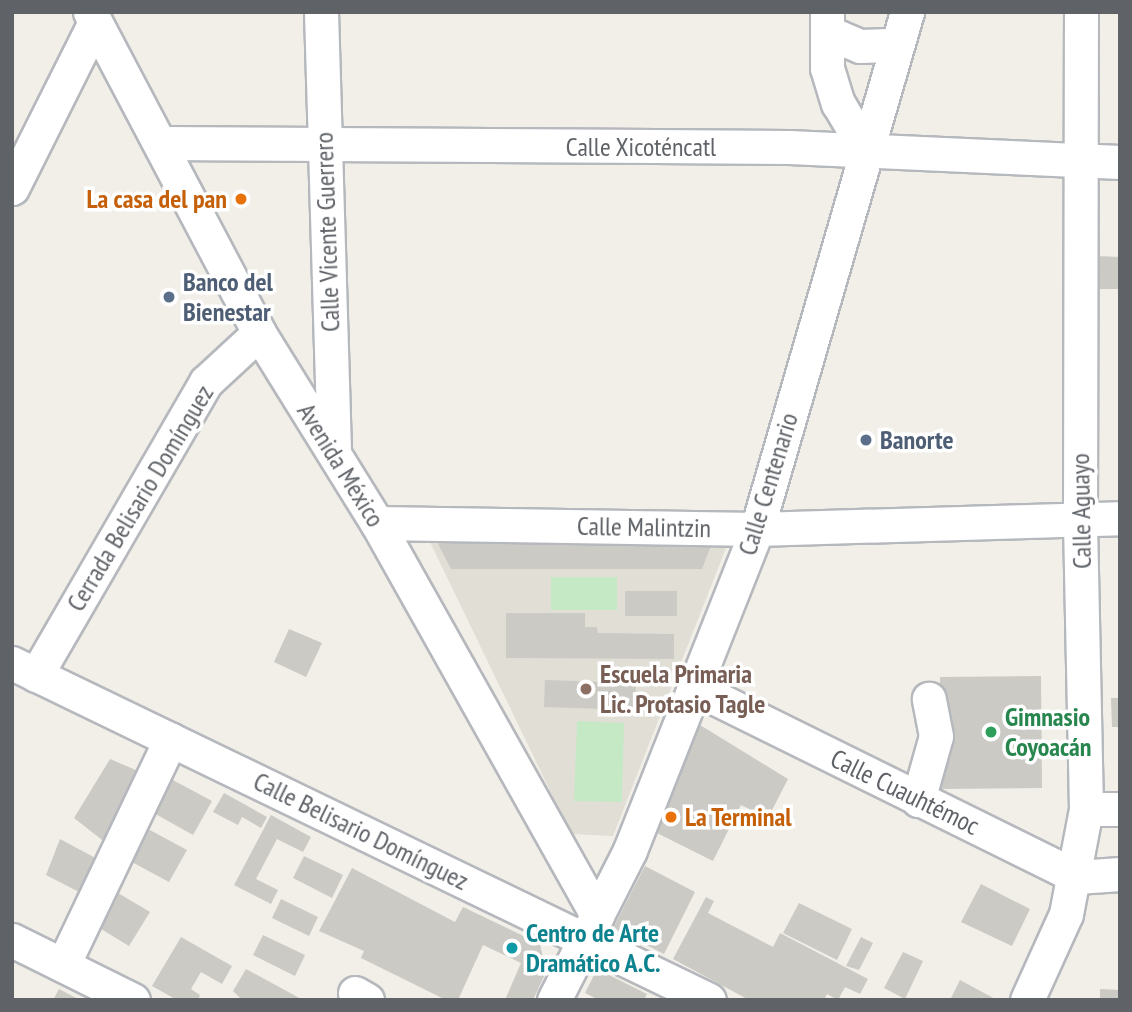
<!DOCTYPE html>
<html>
<head>
<meta charset="utf-8">
<style>
  body { margin:0 }
  #map { position:relative; width:1132px; height:1012px; overflow:hidden; background:#f1efe8; font-family:"PT Sans Narrow",sans-serif }
  div>[style] { position:absolute }
  [style*='--x'] { left:calc(var(--x)*1px); top:calc(var(--y)*1px); width:calc(var(--w)*1px); rotate:calc(var(--a)*1deg) }
  .education>* { inset:0; background:#e1ded6 }
  .green>* { inset:0; background:#c5e8c5 }
  .building>* { inset:0; background:#cccac5 }
  .roads { filter:drop-shadow(2px 0 #b5b8bc) drop-shadow(-2px 0 #b5b8bc) drop-shadow(0 2px #b5b8bc) drop-shadow(0 -2px #b5b8bc) }
  .minor>* { height:33px; margin:-16.5px; padding:0 16.5px; transform-origin:16.5px; border-radius:16.5px; background:#fff }
  .dots>* { width:19px; height:19px; translate:-50% -50%; box-sizing:border-box; border:4px solid #fff; border-radius:50% }
  span { translate:-50% -50%; white-space:nowrap; text-align:center; line-height:1.15; -webkit-text-stroke:7px #fff; paint-order:stroke }
  .street-label { font-size:26px; color:#5f6368 }
  .food-label { font-size:26px; color:#c56008; font-weight:700 }
  .right { translate:-100% -50%; text-align:right }
  .left { translate:0 -50%; text-align:left }
  .service-label { font-size:26px; color:#4e5e75; font-weight:700 }
  .education-label { font-size:26px; color:#785e54; font-weight:700 }
  .leisure-label { font-size:26px; color:#27864d; font-weight:700 }
  .culture-label { font-size:26px; color:#0d838f; font-weight:700 }
  .frame { position:absolute; inset:0; border:14px solid #5f6368; pointer-events:none }
</style>
</head>
<body>
<div id="map">
  <div class="education">
    <i style="clip-path:polygon(430px 542px,728px 543px,613px 836px,571px 834px)"></i>
  </div>
  <div class="green">
    <i style="clip-path:polygon(551px 577px,617px 577px,617px 610px,551px 610px)"></i>
    <i style="clip-path:polygon(577px 721px,624px 723px,622px 802px,574px 801px)"></i>
  </div>
  <div class="building">
    <i style="clip-path:polygon(1096px 256px,1120px 257px,1120px 289px,1095px 289px)"></i>
    <i style="clip-path:polygon(437px 542px,712px 543px,702px 569px,451px 569px)"></i>
    <i style="clip-path:polygon(625px 591px,677px 591px,677px 616px,625px 616px)"></i>
    <i style="clip-path:polygon(506px 613px,585px 613px,585px 627px,597px 627px,598px 633px,674px 634px,674px 659px,506px 658px)"></i>
    <i style="clip-path:polygon(289px 629px,322px 643px,306px 677px,274px 662px)"></i>
    <i style="clip-path:polygon(1041px 676px,1042px 788px,941px 789px,940px 677px)"></i>
    <i style="clip-path:polygon(545px 680px,636px 683px,635px 710px,544px 707px)"></i>
    <i style="clip-path:polygon(1111px 698px,1120px 698px,1120px 727px,1112px 727px)"></i>
    <i style="clip-path:polygon(700px 725px,788px 779px,768px 818px,741px 805px,713px 861px,651px 830px)"></i>
    <i style="clip-path:polygon(110px 759px,145px 774px,106px 843px,74px 818px)"></i>
    <i style="clip-path:polygon(171px 779px,212px 801px,193px 835px,152px 812px)"></i>
    <i style="clip-path:polygon(224px 793px,267px 817px,261px 828px,242px 817px,238px 825px,213px 812px)"></i>
    <i style="clip-path:polygon(271px 815px,311px 837px,303px 852px,277px 839px,256px 879px,278px 890px,271px 904px,234px 885px)"></i>
    <i style="clip-path:polygon(148px 829px,187px 850px,169px 882px,130px 861px)"></i>
    <i style="clip-path:polygon(60px 839px,101px 861px,83px 894px,46px 875px)"></i>
    <i style="clip-path:polygon(304px 856px,343px 875px,332px 898px,293px 878px)"></i>
    <i style="clip-path:polygon(645px 866px,695px 892px,664px 954px,613px 928px)"></i>
    <i style="clip-path:polygon(352px 868px,455px 922px,463px 907px,540px 944px,546px 972px,533px 1000px,505px 1000px,521px 963px,483px 945px,458px 1000px,446px 1000px,361px 958px,364px 951px,319px 931px)"></i>
    <i style="clip-path:polygon(981px 884px,1030px 909px,1012px 946px,961px 922px)"></i>
    <i style="clip-path:polygon(113px 890px,150px 912px,129px 946px,93px 924px)"></i>
    <i style="clip-path:polygon(706px 897px,714px 901px,708px 913px,773px 947px,780px 933px,868px 979px,860px 994px,845px 987px,838px 1000px,827px 994px,824px 1000px,749px 1000px,673px 959px)"></i>
    <i style="clip-path:polygon(281px 899px,318px 917px,309px 936px,272px 918px)"></i>
    <i style="clip-path:polygon(799px 903px,852px 929px,837px 960px,783px 933px)"></i>
    <i style="clip-path:polygon(263px 935px,305px 955px,295px 976px,253px 955px)"></i>
    <i style="clip-path:polygon(181px 937px,232px 966px,222px 984px,201px 972px,191px 989px,200px 995px,198px 1000px,177px 1000px,152px 986px)"></i>
    <i style="clip-path:polygon(861px 937px,873px 943px,859px 970px,846px 966px)"></i>
    <i style="clip-path:polygon(903px 952px,923px 961px,905px 999px,884px 988px)"></i>
    <i style="clip-path:polygon(246px 969px,303px 1000px,242px 1000px,233px 991px)"></i>
    <i style="clip-path:polygon(597px 969px,647px 994px,644px 1000px,599px 1000px,585px 993px)"></i>
    <i style="clip-path:polygon(960px 980px,997px 1000px,950px 1000px)"></i>
    <i style="clip-path:polygon(59px 989px,80px 1000px,53px 1000px)"></i>
    <i style="clip-path:polygon(1100px 989px,1120px 990px,1120px 1000px,1100px 1000px)"></i>
  </div>
  <div class="roads">
    <div class="minor">
      <i style="--x:90;--y:12;--w:363;--a:62.2"></i>
      <i style="--x:259;--y:333;--w:224;--a:58.2"></i>
      <i style="--x:377;--y:523;--w:450;--a:60.7"></i>
      <i style="--x:321;--y:12;--w:437;--a:88.3"></i>
      <i style="--x:827;--y:12;--w:56;--a:90"></i>
      <i style="--x:827;--y:68;--w:37;--a:73"></i>
      <i style="--x:838;--y:103;--w:57;--a:59.4"></i>
      <i style="--x:827;--y:32;--w:36;--a:23"></i>
      <i style="--x:860;--y:46;--w:37;--a:-2"></i>
      <i style="--x:161;--y:143;--w:628;--a:0.36"></i>
      <i style="--x:789;--y:147;--w:331;--a:2.6"></i>
      <i style="--x:12;--y:188;--w:186;--a:-63.4"></i>
      <i style="--x:377;--y:523;--w:380;--a:0.9"></i>
      <i style="--x:757;--y:529;--w:363;--a:-1.7"></i>
      <i style="--x:12;--y:663;--w:774;--a:25.8"></i>
      <i style="--x:36;--y:675;--w:339;--a:-59.9"></i>
      <i style="--x:206;--y:382;--w:72;--a:-42.8"></i>
      <i style="--x:695;--y:688;--w:426;--a:26.3"></i>
      <i style="--x:1077;--y:877;--w:43;--a:-4"></i>
      <i style="--x:918;--y:800;--w:66;--a:-74.3"></i>
      <i style="--x:936;--y:736;--w:38;--a:-101"></i>
      <i style="--x:1086;--y:809;--w:34;--a:0"></i>
      <i style="--x:12;--y:940;--w:135;--a:26.4"></i>
      <i style="--x:63;--y:965;--w:250;--a:-64.5"></i>
      <i style="--x:355;--y:993;--w:14;--a:30"></i>
      <i style="--x:554;--y:1000;--w:168;--a:-63.1"></i>
      <i style="--x:630;--y:850;--w:345;--a:-68.4"></i>
      <i style="--x:757;--y:529;--w:538;--a:-73.82"></i>
      <i style="--x:1027;--y:1000;--w:94;--a:-65.6"></i>
      <i style="--x:1066;--y:914;--w:107;--a:-79.2"></i>
      <i style="--x:1086;--y:809;--w:291;--a:-91.2"></i>
      <i style="--x:1080;--y:518;--w:506;--a:-89.89"></i>
    </div>
  </div>
  <div class="dots">
    <i style="left:241px;top:199px;background:#e8710a"></i>
    <i style="left:169px;top:297px;background:#5c6f8a"></i>
    <i style="left:866px;top:440px;background:#5c6f8a"></i>
    <i style="left:586px;top:689px;background:#8d6e63"></i>
    <i style="left:991px;top:732px;background:#2e9e5b"></i>
    <i style="left:671px;top:817px;background:#e8710a"></i>
    <i style="left:512px;top:948px;background:#0f9aa8"></i>
  </div>
  <div class="street-label">
    <span style="left:641px;top:147px">Calle Xicoténcatl</span>
    <span style="left:327px;top:232px;rotate:-92deg">Calle Vicente Guerrero</span>
    <span style="left:341px;top:465px;rotate:58deg">Avenida México</span>
    <span style="left:768px;top:484px;rotate:-73deg">Calle Centenario</span>
    <span style="left:140px;top:498px;rotate:-59deg">Cerrada Belisario Domínguez</span>
    <span style="left:1081px;top:511px;rotate:-91deg">Calle Aguayo</span>
    <span style="left:644px;top:527px;rotate:1deg">Calle Malintzin</span>
    <span style="left:905px;top:792px;rotate:26deg">Calle Cuauhtémoc</span>
    <span style="left:361px;top:831px;rotate:26deg">Calle Belisario Domínguez</span>
  </div>
  <div class="food-label">
    <span class="right" style="left:227px;top:199px">La casa del pan</span>
    <span class="left" style="left:685px;top:817px">La Terminal</span>
  </div>
  <div class="service-label">
    <span class="left" style="left:183px;top:297px">Banco del<br>Bienestar</span>
    <span class="left" style="left:880px;top:440px">Banorte</span>
  </div>
  <div class="education-label">
    <span class="left" style="left:600px;top:689px">Escuela Primaria<br>Lic. Protasio Tagle</span>
  </div>
  <div class="leisure-label">
    <span class="left" style="left:1005px;top:732px">Gimnasio<br>Coyoacán</span>
  </div>
  <div class="culture-label">
    <span class="left" style="left:526px;top:948px">Centro de Arte<br>Dramático A.C.</span>
  </div>
  <div class="frame"></div>
</div>
</body>
</html>
